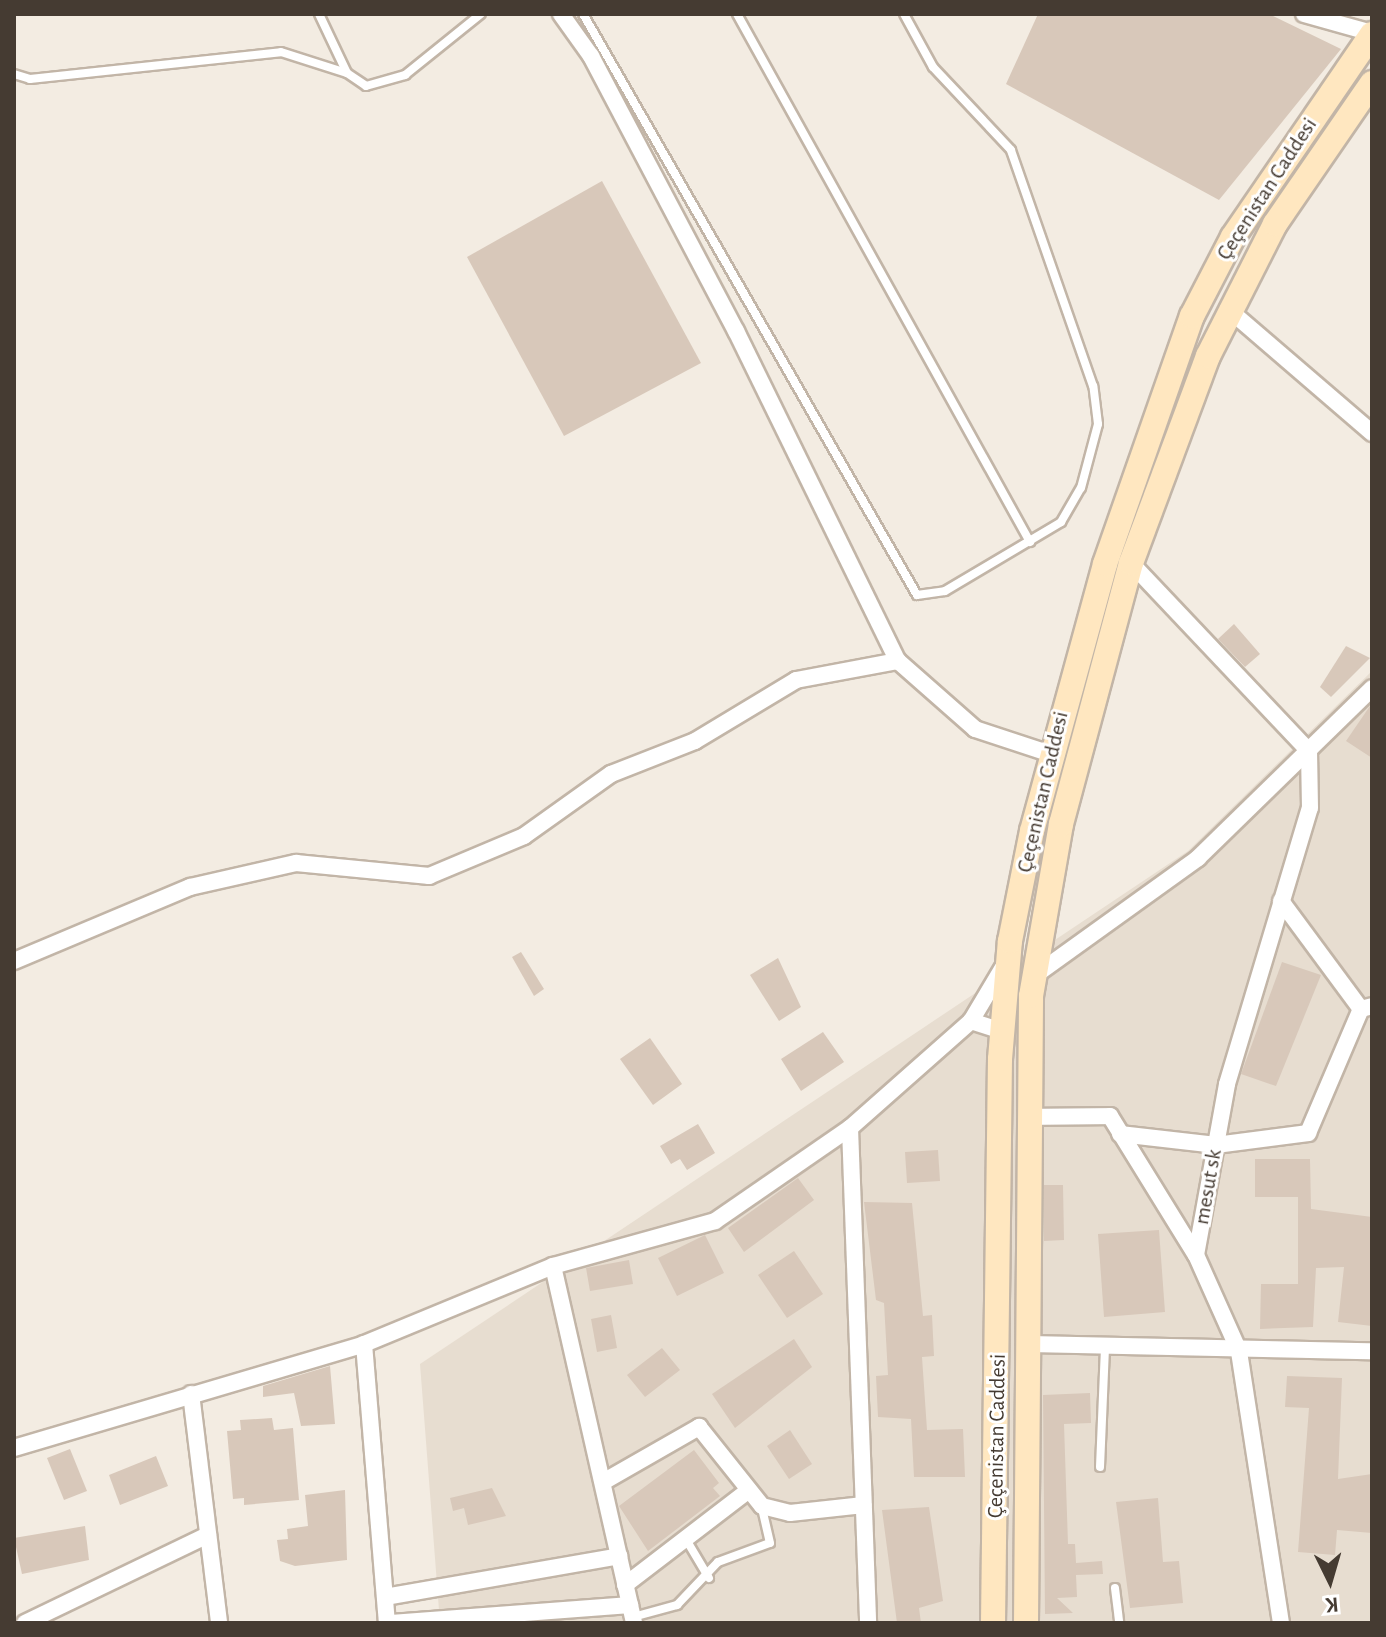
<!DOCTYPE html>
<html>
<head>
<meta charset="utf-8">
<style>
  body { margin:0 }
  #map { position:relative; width:1386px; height:1637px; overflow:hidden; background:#f3ece2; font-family:"Alegreya Sans",sans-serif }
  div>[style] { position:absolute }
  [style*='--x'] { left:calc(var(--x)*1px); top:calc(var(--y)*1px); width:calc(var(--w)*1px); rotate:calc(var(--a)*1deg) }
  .residential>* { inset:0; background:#e7ddd0 }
  .building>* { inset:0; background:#d8c8ba }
  .roads { filter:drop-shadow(2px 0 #c2b5a7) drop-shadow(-2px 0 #c2b5a7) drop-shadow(0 2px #c2b5a7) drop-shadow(0 -2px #c2b5a7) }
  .service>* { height:8px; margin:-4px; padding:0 4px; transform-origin:4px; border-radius:4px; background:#fff }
  .minor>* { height:16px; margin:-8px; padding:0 8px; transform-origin:8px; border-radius:8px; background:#fff }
  .secondary>* { height:24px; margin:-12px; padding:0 12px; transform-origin:12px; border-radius:12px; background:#ffe7c0 }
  span { translate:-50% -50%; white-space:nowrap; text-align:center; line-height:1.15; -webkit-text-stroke:6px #fff; paint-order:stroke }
  .street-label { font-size:22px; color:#453b32 }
  .frame { position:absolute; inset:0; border:16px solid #453b32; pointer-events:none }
  .north { position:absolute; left:1290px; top:1541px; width:80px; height:80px; -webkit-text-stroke:6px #fff; paint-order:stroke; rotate:175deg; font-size:22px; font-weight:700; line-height:32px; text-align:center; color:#453b32 }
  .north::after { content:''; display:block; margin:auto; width:28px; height:36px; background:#453b32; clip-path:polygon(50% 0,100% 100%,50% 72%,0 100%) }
</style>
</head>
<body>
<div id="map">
  <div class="residential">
    <i style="clip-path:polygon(1372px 671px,1372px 1623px,440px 1623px,420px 1364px,1188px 851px)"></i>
  </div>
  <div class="building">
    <i style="clip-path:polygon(1038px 14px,1269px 14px,1341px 49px,1219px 200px,1006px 84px)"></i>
    <i style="clip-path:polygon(602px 181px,701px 363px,564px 436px,467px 257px)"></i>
    <i style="clip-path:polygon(1234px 624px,1260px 654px,1245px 667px,1218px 639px)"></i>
    <i style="clip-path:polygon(1346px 646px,1370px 658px,1331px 697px,1320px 687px)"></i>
    <i style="clip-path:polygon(1372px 703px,1372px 758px,1346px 741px)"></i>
    <i style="clip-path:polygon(521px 952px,544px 989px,534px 996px,512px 957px)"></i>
    <i style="clip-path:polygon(778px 958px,801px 1007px,779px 1021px,750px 975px)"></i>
    <i style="clip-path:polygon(1282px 962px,1321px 975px,1276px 1086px,1241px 1074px)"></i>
    <i style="clip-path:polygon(823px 1032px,844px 1062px,801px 1091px,781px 1059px)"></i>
    <i style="clip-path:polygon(650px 1038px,682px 1084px,653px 1105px,620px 1059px)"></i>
    <i style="clip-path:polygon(698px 1124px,715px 1153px,687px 1170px,680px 1159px,671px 1164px,660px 1146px)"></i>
    <i style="clip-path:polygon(938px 1150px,940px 1181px,907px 1183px,905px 1152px)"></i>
    <i style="clip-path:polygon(1255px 1159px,1310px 1159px,1311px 1209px,1372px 1217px,1372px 1326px,1338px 1322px,1344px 1267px,1316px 1268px,1313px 1327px,1260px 1329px,1261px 1284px,1298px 1284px,1298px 1197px,1255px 1197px)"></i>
    <i style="clip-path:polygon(798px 1178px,814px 1200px,744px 1252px,728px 1228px)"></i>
    <i style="clip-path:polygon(1044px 1185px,1063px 1185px,1064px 1240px,1044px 1241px)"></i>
    <i style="clip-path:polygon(864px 1202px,912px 1203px,923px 1316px,932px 1315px,934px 1356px,922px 1357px,927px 1430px,963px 1429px,965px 1477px,914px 1477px,911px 1419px,878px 1417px,876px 1376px,888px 1375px,884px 1303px,876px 1300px)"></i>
    <i style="clip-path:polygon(1159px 1230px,1165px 1312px,1104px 1317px,1098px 1234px)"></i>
    <i style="clip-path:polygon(705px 1235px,724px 1273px,677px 1296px,658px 1258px)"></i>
    <i style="clip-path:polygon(794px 1251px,823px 1294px,787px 1318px,758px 1275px)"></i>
    <i style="clip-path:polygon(629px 1260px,633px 1284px,590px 1291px,586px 1268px)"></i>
    <i style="clip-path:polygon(611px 1315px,617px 1348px,597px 1352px,591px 1319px)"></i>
    <i style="clip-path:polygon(794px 1339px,812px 1367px,735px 1428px,712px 1394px)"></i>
    <i style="clip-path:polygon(662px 1348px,680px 1370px,645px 1397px,627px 1375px)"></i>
    <i style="clip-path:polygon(330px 1366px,335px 1424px,301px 1426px,294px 1393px,263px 1397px,263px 1386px)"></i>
    <i style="clip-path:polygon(1287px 1376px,1342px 1378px,1338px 1479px,1372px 1474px,1372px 1533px,1337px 1530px,1335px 1555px,1298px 1552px,1309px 1408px,1285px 1407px)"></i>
    <i style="clip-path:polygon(1090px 1393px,1091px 1423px,1064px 1424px,1068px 1544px,1075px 1544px,1076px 1563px,1102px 1561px,1103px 1574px,1076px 1575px,1077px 1597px,1057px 1598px,1073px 1613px,1045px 1614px,1043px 1395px)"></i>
    <i style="clip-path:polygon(272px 1418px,274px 1430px,293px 1428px,299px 1500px,244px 1505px,244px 1498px,233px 1499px,227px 1431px,241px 1430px,240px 1420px)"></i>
    <i style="clip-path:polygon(790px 1430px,812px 1464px,789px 1479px,767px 1446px)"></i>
    <i style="clip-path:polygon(70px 1449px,87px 1491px,64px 1500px,47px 1458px)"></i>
    <i style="clip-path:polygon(694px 1450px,719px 1483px,713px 1488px,720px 1496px,648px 1551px,619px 1506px)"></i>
    <i style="clip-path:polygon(156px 1456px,168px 1486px,120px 1505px,109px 1475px)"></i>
    <i style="clip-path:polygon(492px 1488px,506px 1516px,468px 1525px,464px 1508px,453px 1511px,450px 1498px)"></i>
    <i style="clip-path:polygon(345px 1490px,347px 1560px,295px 1566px,280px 1561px,277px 1540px,288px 1539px,287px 1529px,308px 1526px,305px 1495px)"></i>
    <i style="clip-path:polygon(1158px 1498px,1163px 1562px,1179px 1561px,1183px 1603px,1130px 1608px,1116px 1502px)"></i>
    <i style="clip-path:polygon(929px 1507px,943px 1601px,919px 1608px,921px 1623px,897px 1623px,882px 1510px)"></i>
    <i style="clip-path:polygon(85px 1526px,89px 1560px,22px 1574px,14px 1538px)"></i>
  </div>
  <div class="roads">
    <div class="service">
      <i style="--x:319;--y:14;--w:65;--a:64.6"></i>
      <i style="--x:347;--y:73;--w:23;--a:34"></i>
      <i style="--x:366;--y:86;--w:41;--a:-15.8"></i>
      <i style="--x:405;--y:75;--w:97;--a:-38.8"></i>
      <i style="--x:583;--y:14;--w:670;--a:60.11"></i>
      <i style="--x:917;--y:595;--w:28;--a:-8"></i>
      <i style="--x:945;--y:591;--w:135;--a:-30.7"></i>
      <i style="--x:1061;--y:522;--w:39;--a:-60"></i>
      <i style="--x:1081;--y:488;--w:66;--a:-75.1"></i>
      <i style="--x:1098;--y:424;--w:38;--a:-97"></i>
      <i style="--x:1093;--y:386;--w:250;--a:-109.2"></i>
      <i style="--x:1011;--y:150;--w:114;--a:-133.2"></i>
      <i style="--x:933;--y:67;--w:60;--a:-118.7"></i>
      <i style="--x:737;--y:14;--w:604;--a:60.97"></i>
      <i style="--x:14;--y:74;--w:17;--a:17"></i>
      <i style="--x:30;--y:79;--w:252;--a:-6.1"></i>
      <i style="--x:281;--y:52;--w:69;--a:17.7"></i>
      <i style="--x:1100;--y:1467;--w:121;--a:-87.6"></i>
      <i style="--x:687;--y:1541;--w:43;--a:59.3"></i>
      <i style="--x:1115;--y:1588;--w:35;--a:83"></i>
      <i style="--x:633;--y:1617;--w:46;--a:-15.3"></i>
      <i style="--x:677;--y:1605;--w:59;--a:-46.4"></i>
      <i style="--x:718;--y:1562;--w:55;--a:-20.1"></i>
      <i style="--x:770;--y:1543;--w:37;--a:-103"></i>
    </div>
    <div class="minor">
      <i style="--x:561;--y:14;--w:52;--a:54.5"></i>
      <i style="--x:591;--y:56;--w:311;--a:62.2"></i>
      <i style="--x:736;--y:331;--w:368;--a:63.9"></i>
      <i style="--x:898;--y:661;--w:103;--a:41.4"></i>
      <i style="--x:975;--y:729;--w:80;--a:18.2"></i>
      <i style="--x:1304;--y:14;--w:71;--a:15.6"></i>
      <i style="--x:1228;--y:309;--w:190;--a:40.7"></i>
      <i style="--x:1131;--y:563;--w:259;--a:46.6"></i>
      <i style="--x:1281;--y:901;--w:134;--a:53.5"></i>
      <i style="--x:14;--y:961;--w:191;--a:-22.8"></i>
      <i style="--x:190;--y:887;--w:109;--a:-12.8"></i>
      <i style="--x:296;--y:863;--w:134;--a:5.6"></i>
      <i style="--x:429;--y:876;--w:103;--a:-22.8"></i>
      <i style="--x:524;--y:836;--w:107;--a:-35.5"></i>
      <i style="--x:611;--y:774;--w:90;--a:-21.4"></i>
      <i style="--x:695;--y:741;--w:118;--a:-31.1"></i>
      <i style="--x:796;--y:680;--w:104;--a:-10.6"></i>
      <i style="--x:1034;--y:976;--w:202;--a:-35.7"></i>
      <i style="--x:1198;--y:858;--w:243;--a:-44.3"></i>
      <i style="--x:971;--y:1021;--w:33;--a:18"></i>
      <i style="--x:1028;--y:1117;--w:82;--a:-0.7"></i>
      <i style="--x:1110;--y:1116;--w:163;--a:58.3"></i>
      <i style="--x:850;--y:1128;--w:495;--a:87.9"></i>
      <i style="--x:1120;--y:1134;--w:97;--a:6.5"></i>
      <i style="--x:1216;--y:1145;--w:93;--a:-7.4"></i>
      <i style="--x:1308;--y:1133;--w:135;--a:-66.9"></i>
      <i style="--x:1361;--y:1009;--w:11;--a:-15"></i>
      <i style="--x:553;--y:1266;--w:366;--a:77.2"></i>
      <i style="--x:364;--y:1344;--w:280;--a:85.3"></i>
      <i style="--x:1026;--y:1344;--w:346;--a:1.2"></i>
      <i style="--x:191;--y:1394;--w:231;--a:83"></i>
      <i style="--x:14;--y:1448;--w:365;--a:-16.5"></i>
      <i style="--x:364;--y:1344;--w:204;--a:-22.4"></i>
      <i style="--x:553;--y:1266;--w:168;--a:-15.5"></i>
      <i style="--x:715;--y:1221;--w:164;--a:-34.6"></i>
      <i style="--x:850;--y:1128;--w:162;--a:-41.5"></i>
      <i style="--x:971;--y:1021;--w:66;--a:-59.2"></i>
      <i style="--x:603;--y:1482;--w:111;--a:-29.8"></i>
      <i style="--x:699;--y:1427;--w:101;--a:51.4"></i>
      <i style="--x:762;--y:1506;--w:29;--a:14"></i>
      <i style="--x:790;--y:1513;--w:74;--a:-6.2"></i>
      <i style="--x:625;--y:1585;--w:156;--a:-37.5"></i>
      <i style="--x:385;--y:1597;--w:238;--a:-9.9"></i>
      <i style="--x:25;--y:1623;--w:203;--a:-25.7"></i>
      <i style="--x:391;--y:1623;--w:240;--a:-4.3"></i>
      <i style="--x:1281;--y:1623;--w:275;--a:-98.8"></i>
      <i style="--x:1239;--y:1351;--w:105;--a:-114.1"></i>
      <i style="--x:1196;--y:1255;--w:174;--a:-79.7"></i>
      <i style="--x:1227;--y:1084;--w:288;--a:-73.3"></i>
      <i style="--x:1310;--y:808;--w:57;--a:-91"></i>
    </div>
    <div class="secondary">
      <i style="--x:993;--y:1623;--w:564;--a:-89.29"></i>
      <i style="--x:1000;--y:1059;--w:118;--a:-85.2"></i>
      <i style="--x:1010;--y:941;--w:112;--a:-78.7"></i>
      <i style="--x:1032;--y:831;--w:277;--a:-74.7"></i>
      <i style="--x:1105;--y:564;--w:263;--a:-70.7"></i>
      <i style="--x:1192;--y:316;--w:89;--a:-62.6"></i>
      <i style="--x:1233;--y:237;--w:246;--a:-55.6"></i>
      <i style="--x:1026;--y:1623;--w:627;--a:-89.54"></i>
      <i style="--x:1031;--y:996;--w:175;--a:-80.1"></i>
      <i style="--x:1061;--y:824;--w:270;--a:-75"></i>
      <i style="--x:1131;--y:563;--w:221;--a:-69.6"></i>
      <i style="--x:1208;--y:356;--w:148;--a:-63.1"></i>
      <i style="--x:1275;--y:224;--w:171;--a:-55.5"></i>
    </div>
  </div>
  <div class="street-label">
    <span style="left:1267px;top:189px;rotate:-57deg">Çeçenistan Caddesi</span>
    <span style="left:1043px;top:792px;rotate:-77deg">Çeçenistan Caddesi</span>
    <span style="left:1208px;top:1187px;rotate:-80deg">mesut sk</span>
    <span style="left:997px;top:1436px;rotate:-89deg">Çeçenistan Caddesi</span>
  </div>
  <div class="frame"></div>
  <div class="north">K</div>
</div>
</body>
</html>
